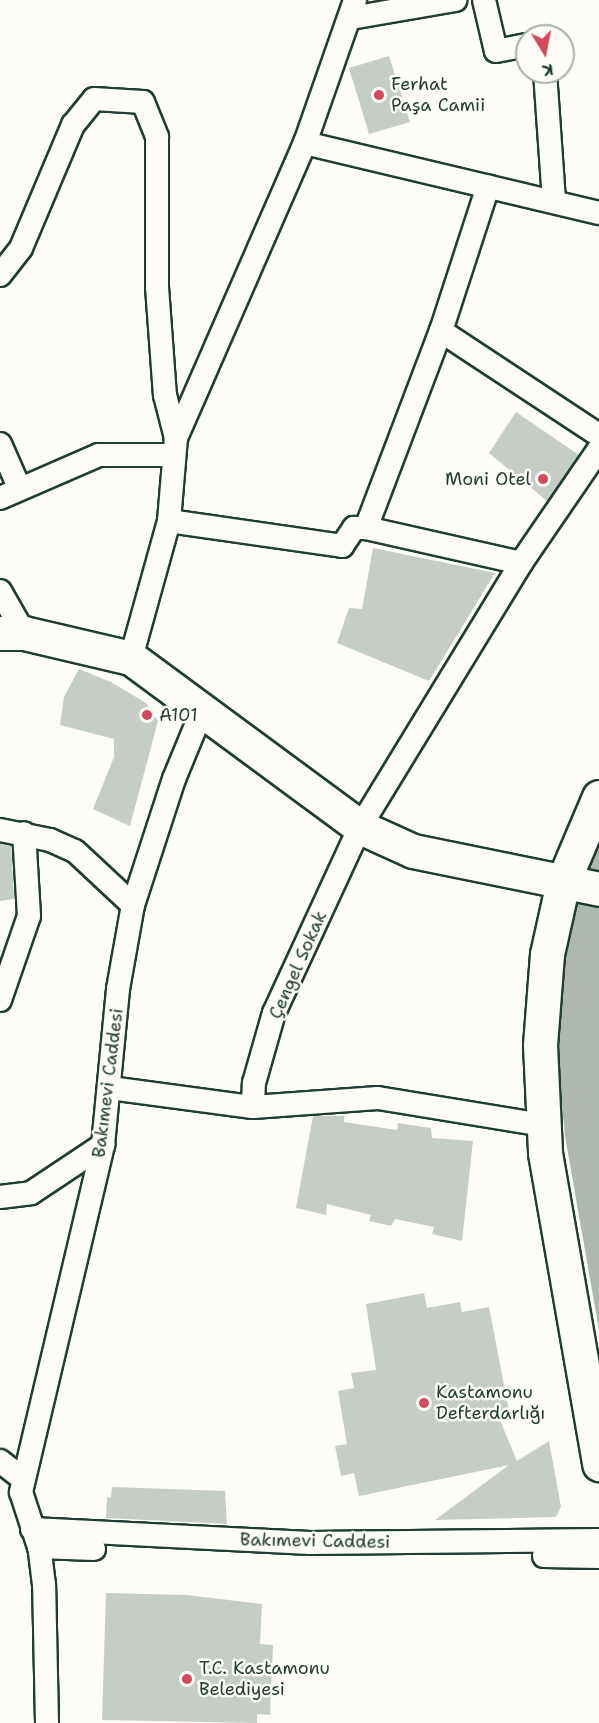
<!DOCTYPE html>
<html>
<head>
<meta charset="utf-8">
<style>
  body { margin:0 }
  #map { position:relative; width:599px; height:1723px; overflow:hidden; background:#fdfcf7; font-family:"Shantell Sans",sans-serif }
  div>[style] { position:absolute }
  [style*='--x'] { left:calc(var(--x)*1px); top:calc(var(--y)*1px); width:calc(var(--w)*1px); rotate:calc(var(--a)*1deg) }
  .water>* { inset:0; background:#aeb8b1 }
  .building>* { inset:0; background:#c6cdc7 }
  .roads { filter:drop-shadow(2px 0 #1f3d34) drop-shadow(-2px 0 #1f3d34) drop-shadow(0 2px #1f3d34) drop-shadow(0 -2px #1f3d34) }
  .street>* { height:22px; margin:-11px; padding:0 11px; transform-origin:11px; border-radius:11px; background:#fdfcf7 }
  .secondary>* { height:33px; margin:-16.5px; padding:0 16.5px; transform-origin:16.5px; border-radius:16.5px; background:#fdfcf7 }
  .primary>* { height:33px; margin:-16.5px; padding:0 16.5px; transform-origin:16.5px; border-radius:16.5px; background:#fdfcf7 }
  .dots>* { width:16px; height:16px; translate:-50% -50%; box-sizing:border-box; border:3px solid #fdfcf7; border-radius:50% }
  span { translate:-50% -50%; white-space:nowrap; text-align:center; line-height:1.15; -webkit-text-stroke:5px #fdfcf7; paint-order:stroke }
  .poi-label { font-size:18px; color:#1f3d34 }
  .left { translate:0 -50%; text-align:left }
  .right { translate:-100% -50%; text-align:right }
  .street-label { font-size:18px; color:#1f3d34 }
  .north { position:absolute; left:515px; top:24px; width:60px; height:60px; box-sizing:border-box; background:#fdfcf7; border:2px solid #a4b0a9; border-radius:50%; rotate:170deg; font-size:16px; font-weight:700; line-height:24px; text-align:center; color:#1f3d34 }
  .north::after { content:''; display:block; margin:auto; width:21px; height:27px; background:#d1495b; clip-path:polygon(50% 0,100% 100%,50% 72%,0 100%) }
</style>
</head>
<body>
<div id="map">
  <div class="water">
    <i style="clip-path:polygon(599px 837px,599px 1330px,565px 1136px,558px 1064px,560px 991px,572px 920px)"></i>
  </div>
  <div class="building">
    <i style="clip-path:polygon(389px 56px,410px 122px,369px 134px,349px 68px)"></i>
    <i style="clip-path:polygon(516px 412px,579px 455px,547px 501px,489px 453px)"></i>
    <i style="clip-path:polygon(373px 548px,495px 573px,429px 681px,337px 643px,349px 608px,362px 609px)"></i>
    <i style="clip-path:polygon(79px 669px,111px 682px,146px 703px,158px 721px,130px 826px,93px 809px,114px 757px,114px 739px,60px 725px,64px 697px)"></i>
    <i style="clip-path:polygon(0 844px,11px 846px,14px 899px,0 901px)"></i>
    <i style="clip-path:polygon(313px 1116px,344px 1116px,344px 1122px,397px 1130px,398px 1123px,431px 1128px,432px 1138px,473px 1141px,462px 1241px,432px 1234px,434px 1227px,395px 1219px,391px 1226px,369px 1221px,371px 1215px,327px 1204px,326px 1215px,296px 1208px)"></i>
    <i style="clip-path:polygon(424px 1293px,427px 1308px,460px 1302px,462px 1312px,489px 1307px,510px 1416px,499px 1418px,517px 1461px,549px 1441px,561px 1507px,556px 1517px,435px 1520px,509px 1465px,359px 1496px,354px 1473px,341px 1476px,335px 1446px,347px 1444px,338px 1391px,354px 1388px,351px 1373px,376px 1370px,366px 1304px)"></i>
    <i style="clip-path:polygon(112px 1487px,225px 1491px,227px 1524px,106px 1518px,107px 1497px,111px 1498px)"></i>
    <i style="clip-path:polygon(106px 1593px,186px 1595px,262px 1604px,260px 1644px,273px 1645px,270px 1715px,257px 1714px,257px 1723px,102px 1720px)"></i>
  </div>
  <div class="roads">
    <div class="street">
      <i style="--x:484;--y:0;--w:52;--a:76.8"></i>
      <i style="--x:496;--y:51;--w:32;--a:-11"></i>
      <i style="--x:351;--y:18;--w:106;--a:-9.8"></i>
      <i style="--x:545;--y:72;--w:130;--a:86"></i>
      <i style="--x:305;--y:143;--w:302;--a:13.4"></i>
      <i style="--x:0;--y:275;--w:34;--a:-52"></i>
      <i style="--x:21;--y:248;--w:134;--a:-67.1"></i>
      <i style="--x:73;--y:125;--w:33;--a:-51"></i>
      <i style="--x:94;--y:99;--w:49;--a:3.5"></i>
      <i style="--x:143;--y:102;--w:38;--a:68"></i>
      <i style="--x:157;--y:137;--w:150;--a:90"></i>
      <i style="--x:157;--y:287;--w:108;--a:85.8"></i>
      <i style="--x:165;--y:395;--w:44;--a:75.7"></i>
      <i style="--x:441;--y:331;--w:189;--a:33.4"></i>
      <i style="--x:0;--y:444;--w:47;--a:66.2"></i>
      <i style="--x:0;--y:498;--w:108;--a:-23.5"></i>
      <i style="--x:99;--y:455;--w:74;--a:0"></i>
      <i style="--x:169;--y:521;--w:175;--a:8.2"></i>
      <i style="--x:342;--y:546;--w:22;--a:-56"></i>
      <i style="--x:354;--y:528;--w:12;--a:0"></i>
      <i style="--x:366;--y:528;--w:159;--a:12.7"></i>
      <i style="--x:366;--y:528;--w:211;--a:-69.2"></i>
      <i style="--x:441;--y:331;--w:152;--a:-72"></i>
      <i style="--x:0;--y:591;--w:48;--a:60.3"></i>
      <i style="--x:131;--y:658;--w:142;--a:-74.5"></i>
      <i style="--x:169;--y:521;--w:83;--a:-85.2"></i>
      <i style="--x:176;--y:438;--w:322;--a:-66.4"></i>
      <i style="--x:305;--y:143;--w:151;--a:-70.7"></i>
      <i style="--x:0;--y:830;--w:51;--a:11.3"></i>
      <i style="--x:50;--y:840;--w:27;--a:24"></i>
      <i style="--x:75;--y:851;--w:79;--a:43"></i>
      <i style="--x:0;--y:1000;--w:89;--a:-71"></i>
      <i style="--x:29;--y:916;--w:83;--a:-93.4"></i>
      <i style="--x:110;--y:1088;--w:144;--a:7.6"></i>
      <i style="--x:253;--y:1107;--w:125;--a:-4.1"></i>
      <i style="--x:378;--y:1098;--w:167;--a:9.3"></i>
      <i style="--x:253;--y:1107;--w:24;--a:-88"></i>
      <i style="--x:254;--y:1083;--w:73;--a:-74.1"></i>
      <i style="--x:274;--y:1013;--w:205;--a:-65.2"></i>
      <i style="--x:360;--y:827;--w:309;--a:-58.6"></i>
      <i style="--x:521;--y:563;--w:138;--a:-55.6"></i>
      <i style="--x:0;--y:1197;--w:31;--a:-7"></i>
      <i style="--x:31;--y:1193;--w:87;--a:-33.7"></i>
      <i style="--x:0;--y:1461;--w:29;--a:38"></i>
      <i style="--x:32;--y:1529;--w:278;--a:2.9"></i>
      <i style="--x:310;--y:1543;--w:289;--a:-0.6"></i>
      <i style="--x:39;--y:1547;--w:55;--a:2.1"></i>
      <i style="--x:544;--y:1556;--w:55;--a:1"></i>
      <i style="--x:47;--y:1723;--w:138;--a:-91.2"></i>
      <i style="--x:44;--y:1585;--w:38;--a:-97"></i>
      <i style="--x:39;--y:1547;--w:58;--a:-108.1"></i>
      <i style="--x:21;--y:1492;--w:357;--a:-76.7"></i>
      <i style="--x:103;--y:1145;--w:157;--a:-84.5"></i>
      <i style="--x:118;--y:989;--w:85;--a:-79.9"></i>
      <i style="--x:133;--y:905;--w:133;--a:-72"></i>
      <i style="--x:174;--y:779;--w:74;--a:-67.6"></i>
    </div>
    <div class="secondary">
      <i style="--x:0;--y:633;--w:24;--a:0"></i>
      <i style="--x:24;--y:633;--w:110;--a:13.2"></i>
      <i style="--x:131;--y:658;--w:285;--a:36.4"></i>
      <i style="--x:360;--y:827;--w:58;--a:24.4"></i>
      <i style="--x:413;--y:851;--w:190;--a:11.5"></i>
    </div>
    <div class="primary">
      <i style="--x:599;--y:797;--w:92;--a:113"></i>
      <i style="--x:563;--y:882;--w:74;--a:102.5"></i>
      <i style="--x:547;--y:954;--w:91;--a:94.4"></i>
      <i style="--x:540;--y:1045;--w:108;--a:87.3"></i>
      <i style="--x:545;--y:1153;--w:316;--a:80.1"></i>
    </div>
  </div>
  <div class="dots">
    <i style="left:379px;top:95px;background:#d1495b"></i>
    <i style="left:543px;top:479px;background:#d1495b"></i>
    <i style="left:147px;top:715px;background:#d1495b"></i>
    <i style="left:424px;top:1403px;background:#d1495b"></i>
    <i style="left:187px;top:1679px;background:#d1495b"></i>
  </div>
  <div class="poi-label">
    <span class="left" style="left:391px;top:95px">Ferhat<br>Paşa Camii</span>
    <span class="right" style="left:531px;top:479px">Moni Otel</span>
    <span class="left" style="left:159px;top:715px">A101</span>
    <span class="left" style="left:436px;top:1403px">Kastamonu<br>Defterdarlığı</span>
    <span class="left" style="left:199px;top:1679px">T.C. Kastamonu<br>Belediyesi</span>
  </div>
  <div class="street-label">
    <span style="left:298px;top:965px;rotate:-66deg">Çengel Sokak</span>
    <span style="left:108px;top:1083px;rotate:-83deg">Bakımevi Caddesi</span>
    <span style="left:315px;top:1541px;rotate:1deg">Bakımevi Caddesi</span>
  </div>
  <div class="north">K</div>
</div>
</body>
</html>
